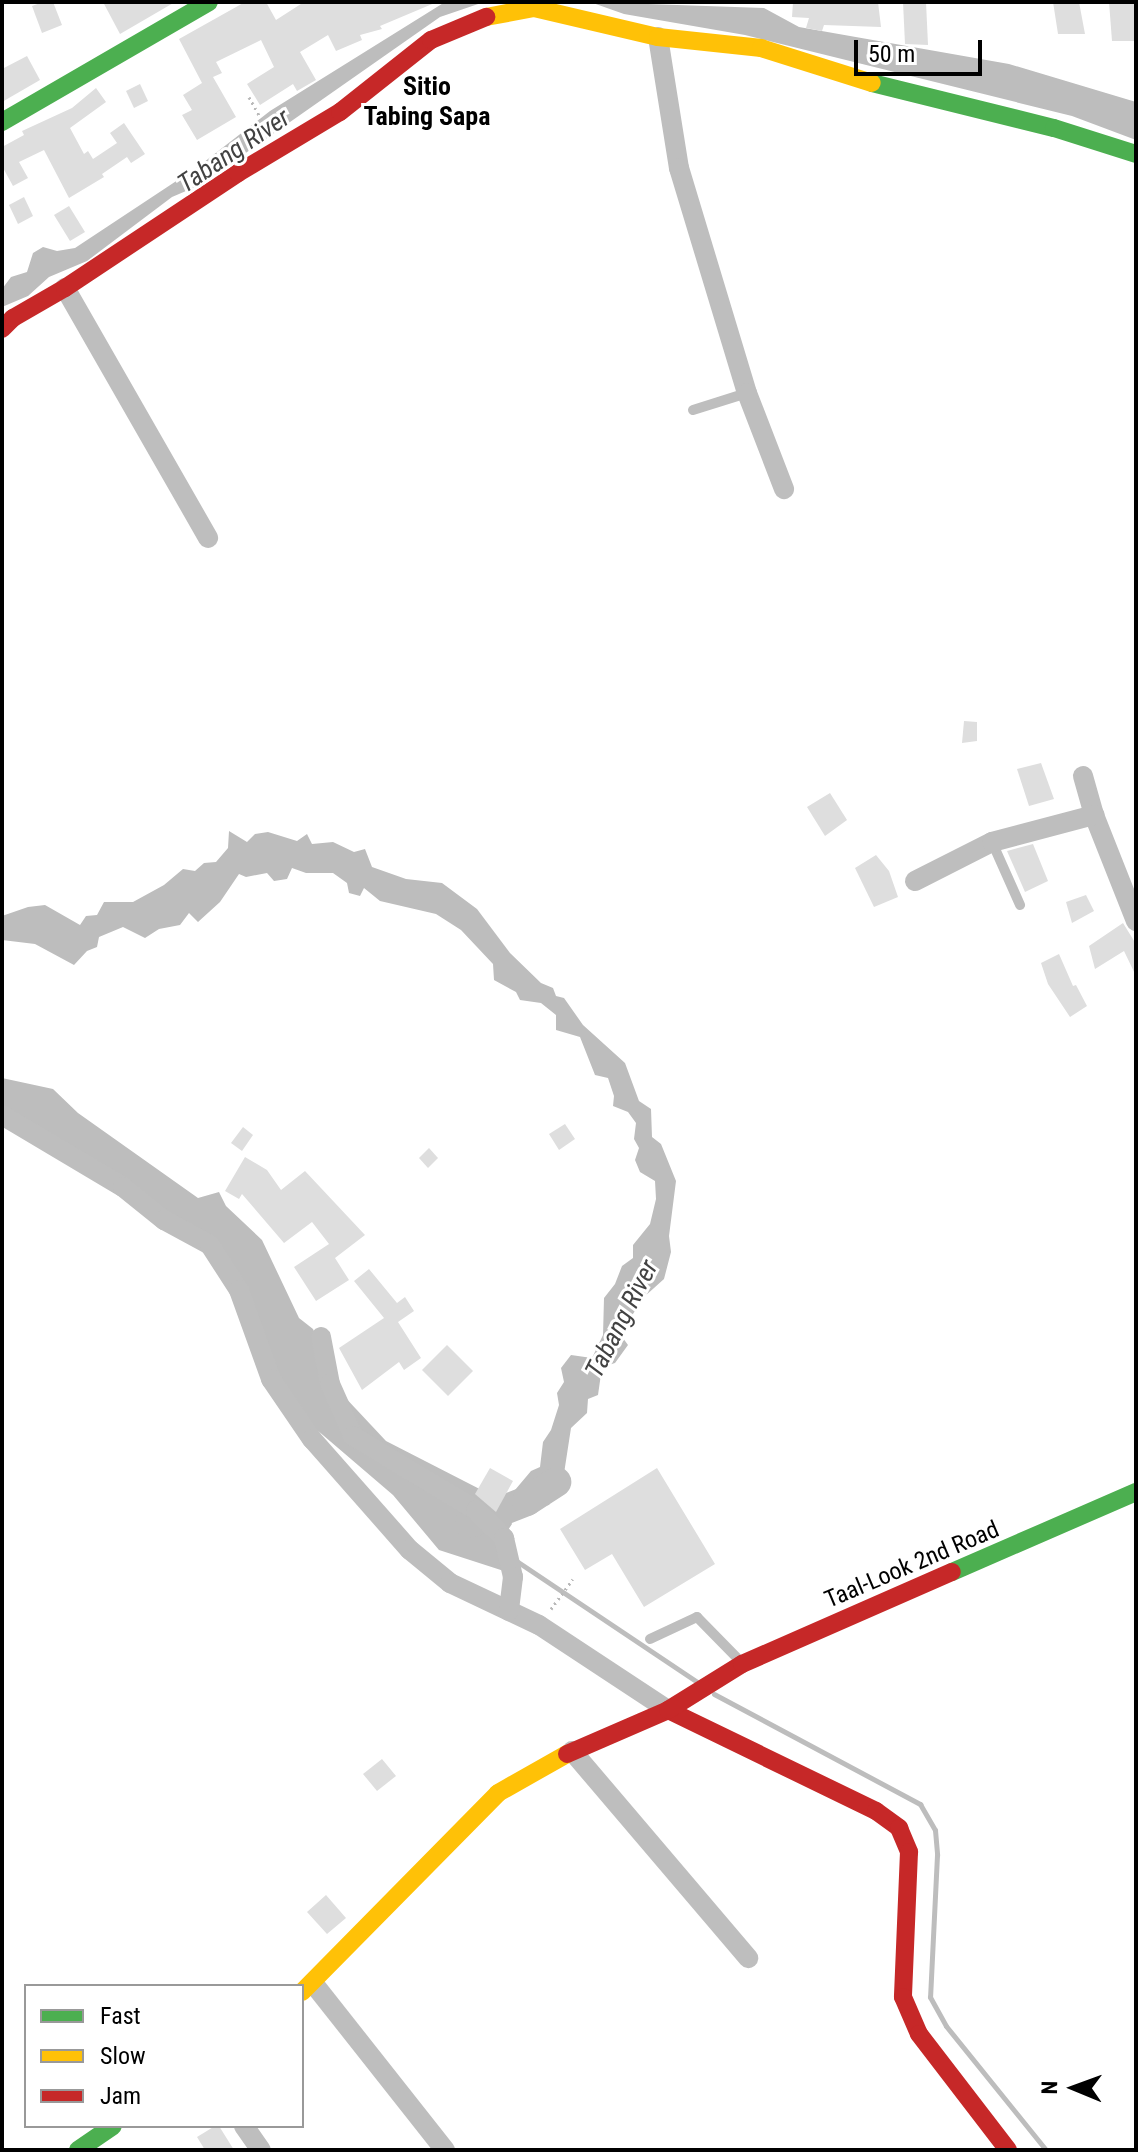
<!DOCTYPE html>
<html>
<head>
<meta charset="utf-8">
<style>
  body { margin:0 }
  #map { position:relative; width:1138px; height:2152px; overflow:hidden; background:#fff; font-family:"Roboto Condensed",sans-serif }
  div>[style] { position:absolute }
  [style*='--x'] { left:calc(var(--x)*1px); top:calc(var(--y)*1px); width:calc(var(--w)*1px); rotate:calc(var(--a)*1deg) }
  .water>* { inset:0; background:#bdbdbd }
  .stream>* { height:5px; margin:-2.5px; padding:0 2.5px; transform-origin:2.5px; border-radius:2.5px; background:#bdbdbd }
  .river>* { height:30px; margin:-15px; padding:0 15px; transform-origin:15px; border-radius:15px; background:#bdbdbd }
  .building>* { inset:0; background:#dedede }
  .path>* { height:3px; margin-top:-1.5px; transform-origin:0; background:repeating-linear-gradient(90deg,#b9b9b9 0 2px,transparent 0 6px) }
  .lane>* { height:10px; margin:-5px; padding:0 5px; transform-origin:5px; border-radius:5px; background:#bebebe }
  .street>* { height:20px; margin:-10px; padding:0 10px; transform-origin:10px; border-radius:10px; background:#bebebe }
  .fast>* { height:18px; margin:-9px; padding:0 9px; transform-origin:9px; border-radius:9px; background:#4caf50 }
  .slow>* { height:18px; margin:-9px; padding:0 9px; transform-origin:9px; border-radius:9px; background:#ffc107 }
  .jam>* { height:18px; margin:-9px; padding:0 9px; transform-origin:9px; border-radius:9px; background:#c62828 }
  span { translate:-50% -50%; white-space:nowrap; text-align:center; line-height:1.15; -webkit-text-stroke:6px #fff; paint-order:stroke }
  .street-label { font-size:24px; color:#000 }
  .neighbourhood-label { font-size:26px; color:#000; font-weight:700 }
  .water-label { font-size:26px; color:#424242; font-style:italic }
  .frame { position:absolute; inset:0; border:4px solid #000; pointer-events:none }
  .legend { position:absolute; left:24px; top:1984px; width:280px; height:144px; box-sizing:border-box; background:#fff; border:2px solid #999; margin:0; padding:10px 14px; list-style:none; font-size:24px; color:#000 }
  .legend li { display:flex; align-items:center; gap:16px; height:40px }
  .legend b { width:40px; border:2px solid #999 }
  .north { position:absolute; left:1034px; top:2048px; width:80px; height:80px; -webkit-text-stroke:6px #fff; paint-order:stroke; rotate:271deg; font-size:22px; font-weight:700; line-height:32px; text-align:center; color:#000 }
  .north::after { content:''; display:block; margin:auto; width:28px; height:36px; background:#000; clip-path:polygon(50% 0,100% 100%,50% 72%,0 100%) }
  .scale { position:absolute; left:854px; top:40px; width:128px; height:36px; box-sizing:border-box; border:4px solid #000; border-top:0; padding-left:10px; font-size:24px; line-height:28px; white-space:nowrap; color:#000; -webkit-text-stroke:6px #fff; paint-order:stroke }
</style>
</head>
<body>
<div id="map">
  <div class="water">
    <i style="clip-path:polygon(445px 2px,484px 2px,440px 17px,200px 185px,172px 197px,87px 261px,49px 277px,28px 296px,2px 307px,2px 289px,11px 277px,27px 272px,33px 253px,43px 247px,57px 251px,75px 248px,199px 166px,270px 111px)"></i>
    <i style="clip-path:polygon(590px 2px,764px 8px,799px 27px,1009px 64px,1136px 102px,1136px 140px,1072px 116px,745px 35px,624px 14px)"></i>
    <i style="clip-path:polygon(229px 831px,247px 842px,255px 834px,268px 832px,297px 841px,307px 834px,312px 844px,333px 842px,354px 852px,365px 849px,372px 867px,406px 879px,442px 883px,477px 909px,510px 953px,541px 983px,553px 988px,556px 996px,564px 998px,583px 1025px,625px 1063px,639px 1101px,651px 1109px,652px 1137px,661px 1144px,676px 1181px,669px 1236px,671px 1252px,664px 1279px,644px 1297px,620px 1334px,628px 1345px,615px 1363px,602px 1367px,598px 1395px,588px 1399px,587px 1413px,571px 1428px,563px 1480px,549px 1505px,523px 1510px,515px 1490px,531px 1471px,540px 1467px,543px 1442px,551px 1430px,559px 1405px,557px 1393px,564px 1382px,561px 1368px,571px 1355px,592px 1358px,603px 1335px,604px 1298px,615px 1284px,622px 1266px,633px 1258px,633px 1245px,650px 1224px,656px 1199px,655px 1181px,640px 1172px,635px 1160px,639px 1148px,634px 1139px,636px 1123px,628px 1112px,613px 1106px,614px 1096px,608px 1078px,595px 1075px,580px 1037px,556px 1030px,556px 1015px,541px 1003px,520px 1000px,516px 992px,494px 980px,493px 964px,461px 930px,436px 914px,380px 901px,364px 888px,360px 896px,349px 893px,347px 883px,333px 873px,306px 873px,292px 868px,287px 879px,274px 881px,267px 873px,246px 877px,239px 874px,220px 902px,198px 922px,189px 913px,180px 925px,159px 929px,145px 938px,123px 927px,99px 937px,97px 947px,87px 951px,74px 965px,35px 944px,2px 940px,2px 916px,28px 907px,45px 905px,80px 925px,86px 916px,97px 915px,104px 902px,133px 902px,164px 885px,183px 869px,195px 871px,204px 863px,216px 862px,228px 848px)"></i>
    <i style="clip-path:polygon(2px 1078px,53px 1089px,78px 1113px,198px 1198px,219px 1192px,226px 1206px,262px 1240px,299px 1318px,313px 1329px,341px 1393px,386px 1441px,503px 1501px,512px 1524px,508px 1530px,507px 1572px,439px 1550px,393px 1495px,310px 1424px,274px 1370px,240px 1279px,171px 1214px,2px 1107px)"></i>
  </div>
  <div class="stream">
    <i style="--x:515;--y:1560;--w:218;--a:33.8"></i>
    <i style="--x:714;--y:1694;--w:234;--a:28.1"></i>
    <i style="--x:920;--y:1804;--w:30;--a:60"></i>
    <i style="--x:935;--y:1830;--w:25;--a:85"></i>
    <i style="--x:937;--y:1855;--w:142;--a:92.8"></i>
    <i style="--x:930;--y:1997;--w:33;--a:61"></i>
    <i style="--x:946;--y:2026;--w:159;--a:51.1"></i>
  </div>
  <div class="river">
    <i style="--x:470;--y:1523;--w:61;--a:-21.1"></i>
    <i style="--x:527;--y:1501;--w:35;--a:-33"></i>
  </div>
  <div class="building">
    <i style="clip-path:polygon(43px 2px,53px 2px,62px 25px,42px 33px,32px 6px)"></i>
    <i style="clip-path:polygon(103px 2px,175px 2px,120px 34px)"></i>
    <i style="clip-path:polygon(245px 2px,266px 2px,276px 20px,304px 2px,437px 2px,380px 26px,382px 29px,360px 35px,362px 40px,336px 51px,328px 35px,300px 52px,316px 80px,297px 91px,293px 84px,260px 105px,247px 84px,274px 67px,261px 40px,216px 62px,222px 73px,213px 77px,236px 117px,197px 140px,182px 115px,192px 110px,183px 95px,202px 83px,179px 39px)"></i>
    <i style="clip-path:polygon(793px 2px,878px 2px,881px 27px,824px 25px,822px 31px,806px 28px,809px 18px,792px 17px)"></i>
    <i style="clip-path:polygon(903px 2px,926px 2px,928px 45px,905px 44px)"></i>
    <i style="clip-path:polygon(1053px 2px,1079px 2px,1085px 34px,1058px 34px)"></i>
    <i style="clip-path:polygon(1109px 2px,1136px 2px,1136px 41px,1112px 41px)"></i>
    <i style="clip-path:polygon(27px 56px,40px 80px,2px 102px,2px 69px)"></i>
    <i style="clip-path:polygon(140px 84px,148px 101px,134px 108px,126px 91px)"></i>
    <i style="clip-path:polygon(96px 88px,106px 102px,70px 128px,84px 154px,88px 151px,93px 159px,117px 143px,110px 133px,124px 123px,145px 154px,131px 163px,127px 157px,102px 174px,104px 177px,69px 198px,44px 150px,19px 162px,28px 178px,13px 186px,2px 166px,2px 147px,24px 135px,22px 131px,72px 108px)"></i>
    <i style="clip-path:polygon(24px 197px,33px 216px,18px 224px,9px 205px)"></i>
    <i style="clip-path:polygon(69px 206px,85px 232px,70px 241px,54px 215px)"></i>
    <i style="clip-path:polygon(964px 721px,977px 722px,977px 741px,962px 743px)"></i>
    <i style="clip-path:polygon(1041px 763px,1054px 799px,1029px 806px,1017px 769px)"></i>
    <i style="clip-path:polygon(830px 793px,847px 820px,825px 836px,807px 807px)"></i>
    <i style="clip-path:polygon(1033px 844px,1048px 881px,1025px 892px,1007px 851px)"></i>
    <i style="clip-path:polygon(876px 855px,889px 871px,898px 897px,874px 907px,855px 868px)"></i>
    <i style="clip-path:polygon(1086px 895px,1094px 911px,1072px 923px,1066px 902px)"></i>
    <i style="clip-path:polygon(1123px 923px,1136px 944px,1136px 976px,1124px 951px,1095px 969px,1089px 946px)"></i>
    <i style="clip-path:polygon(1059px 954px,1073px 986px,1076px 985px,1087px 1006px,1070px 1017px,1048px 984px,1041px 963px)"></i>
    <i style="clip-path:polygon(565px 1124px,575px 1139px,559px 1150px,549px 1134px)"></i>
    <i style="clip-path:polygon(243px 1127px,253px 1135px,242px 1151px,231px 1143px)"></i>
    <i style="clip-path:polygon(429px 1148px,438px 1158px,428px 1168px,419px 1158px)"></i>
    <i style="clip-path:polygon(245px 1157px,267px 1170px,281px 1190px,305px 1171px,365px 1235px,335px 1258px,349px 1280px,316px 1301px,294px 1267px,329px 1244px,312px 1222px,284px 1243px,242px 1194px,239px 1199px,225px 1191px)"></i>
    <i style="clip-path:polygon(369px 1269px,397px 1303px,405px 1297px,414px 1311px,398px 1322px,421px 1358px,404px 1370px,399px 1362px,362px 1390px,339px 1348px,384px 1318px,354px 1281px)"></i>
    <i style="clip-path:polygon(447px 1345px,473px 1371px,448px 1396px,422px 1370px)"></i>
    <i style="clip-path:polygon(490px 1468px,513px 1481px,496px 1512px,475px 1494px)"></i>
    <i style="clip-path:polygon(657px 1468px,715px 1564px,644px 1607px,612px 1554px,585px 1570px,560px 1529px)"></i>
    <i style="clip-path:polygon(382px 1759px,396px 1776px,377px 1791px,363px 1774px)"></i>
    <i style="clip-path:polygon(326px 1895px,346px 1918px,327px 1934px,307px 1912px)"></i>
    <i style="clip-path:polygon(215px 2126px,219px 2126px,234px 2150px,205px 2150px,197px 2137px)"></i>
  </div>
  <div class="path">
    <i style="--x:249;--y:97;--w:37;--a:61"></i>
    <i style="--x:551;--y:1609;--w:37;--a:-54"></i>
  </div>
  <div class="lane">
    <i style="--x:693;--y:410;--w:57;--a:-17.5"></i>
    <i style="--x:992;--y:842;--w:69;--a:66"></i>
    <i style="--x:650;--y:1639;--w:52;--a:-25.1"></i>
    <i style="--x:697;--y:1617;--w:63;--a:45.6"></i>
  </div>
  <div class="street">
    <i style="--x:658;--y:37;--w:133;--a:80.9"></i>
    <i style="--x:679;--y:168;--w:235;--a:73.2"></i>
    <i style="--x:747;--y:393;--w:103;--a:68.9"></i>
    <i style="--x:65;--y:288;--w:288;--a:60.2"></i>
    <i style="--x:1083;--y:776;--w:41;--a:74.2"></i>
    <i style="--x:1094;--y:815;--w:114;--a:68.4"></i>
    <i style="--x:915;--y:881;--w:86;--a:-26.9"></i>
    <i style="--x:992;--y:842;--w:106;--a:-14.8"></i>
    <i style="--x:2;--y:1115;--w:141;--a:30.8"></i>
    <i style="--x:123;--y:1187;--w:53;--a:38.8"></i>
    <i style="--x:164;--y:1220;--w:52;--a:28.5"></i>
    <i style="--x:210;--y:1245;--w:54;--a:57.2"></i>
    <i style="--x:239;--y:1290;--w:95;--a:70.2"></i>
    <i style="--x:271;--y:1379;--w:73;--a:55.7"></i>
    <i style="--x:312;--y:1439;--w:148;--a:48.6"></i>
    <i style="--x:410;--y:1550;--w:52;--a:39.5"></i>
    <i style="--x:450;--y:1583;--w:98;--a:25.3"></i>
    <i style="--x:539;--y:1625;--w:154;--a:33.4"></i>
    <i style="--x:321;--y:1337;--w:48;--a:79.2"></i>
    <i style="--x:330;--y:1384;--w:57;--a:66.1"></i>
    <i style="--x:353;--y:1436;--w:144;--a:31"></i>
    <i style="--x:476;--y:1510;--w:40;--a:45"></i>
    <i style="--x:504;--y:1538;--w:40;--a:77"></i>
    <i style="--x:513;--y:1577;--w:34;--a:97"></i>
    <i style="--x:572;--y:1751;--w:272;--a:49.6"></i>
    <i style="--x:313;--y:1983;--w:213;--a:51.7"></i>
    <i style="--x:244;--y:2126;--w:29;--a:55"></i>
  </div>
  <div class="fast">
    <i style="--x:872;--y:83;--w:187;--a:13.9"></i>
    <i style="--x:1054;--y:128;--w:86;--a:17.6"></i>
    <i style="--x:2;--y:122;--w:239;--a:-30.1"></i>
    <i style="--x:952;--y:1572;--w:201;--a:-23.5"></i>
    <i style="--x:78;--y:2150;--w:42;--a:-34.4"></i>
  </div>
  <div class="slow">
    <i style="--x:486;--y:17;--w:49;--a:-10.6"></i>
    <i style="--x:534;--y:8;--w:127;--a:13.2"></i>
    <i style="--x:658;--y:37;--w:104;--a:6.1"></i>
    <i style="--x:761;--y:48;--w:116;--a:17.5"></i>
    <i style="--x:302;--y:1992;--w:279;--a:-45.4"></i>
    <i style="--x:498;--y:1793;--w:79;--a:-29.5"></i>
  </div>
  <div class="jam">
    <i style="--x:2;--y:329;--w:16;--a:-45"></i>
    <i style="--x:13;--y:318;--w:60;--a:-30"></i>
    <i style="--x:65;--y:288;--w:208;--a:-33.6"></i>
    <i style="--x:238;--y:173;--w:119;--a:-30.9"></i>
    <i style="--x:340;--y:112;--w:116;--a:-38.4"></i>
    <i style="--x:431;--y:40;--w:60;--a:-22.7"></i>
    <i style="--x:668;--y:1710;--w:231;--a:25.9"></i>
    <i style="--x:876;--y:1811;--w:29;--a:36"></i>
    <i style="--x:899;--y:1828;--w:26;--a:67"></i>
    <i style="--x:909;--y:1852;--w:145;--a:92.4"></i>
    <i style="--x:903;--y:1997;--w:40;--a:66.6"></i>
    <i style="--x:919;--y:2034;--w:146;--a:52.5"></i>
    <i style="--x:567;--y:1754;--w:110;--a:-23.5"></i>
    <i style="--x:668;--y:1710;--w:87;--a:-31.9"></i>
    <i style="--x:742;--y:1664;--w:229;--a:-23.7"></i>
  </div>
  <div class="street-label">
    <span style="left:912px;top:1565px;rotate:-23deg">Taal-Look 2nd Road</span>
  </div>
  <div class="neighbourhood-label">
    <span style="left:427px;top:102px">Sitio<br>Tabing Sapa</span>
  </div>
  <div class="water-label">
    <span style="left:234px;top:151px;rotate:-34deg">Tabang River</span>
    <span style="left:622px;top:1319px;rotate:-63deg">Tabang River</span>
  </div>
  <div class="frame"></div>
  <ul class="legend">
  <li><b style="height:10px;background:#4caf50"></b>Fast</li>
  <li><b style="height:10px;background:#ffc107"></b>Slow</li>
  <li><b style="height:10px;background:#c62828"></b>Jam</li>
  </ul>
  <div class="north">N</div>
  <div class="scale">50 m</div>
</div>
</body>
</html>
